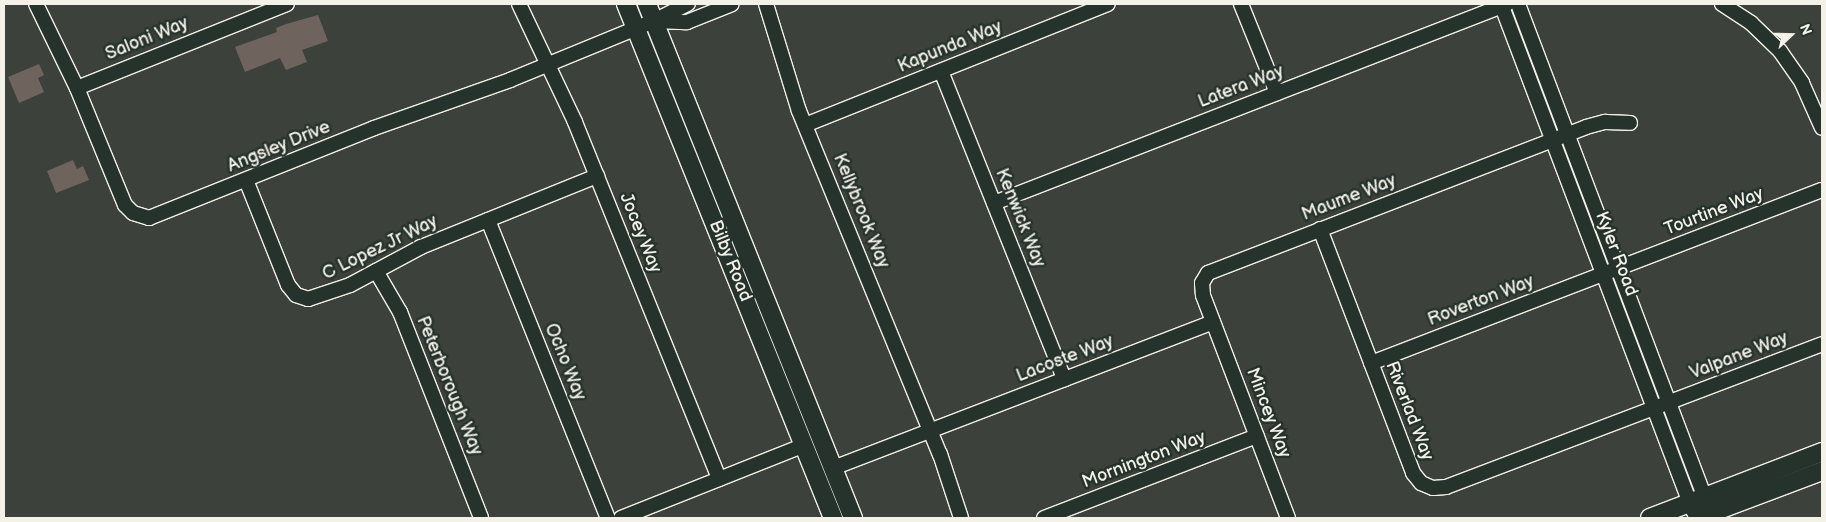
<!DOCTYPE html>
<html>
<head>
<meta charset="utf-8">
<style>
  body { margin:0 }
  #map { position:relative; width:1826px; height:522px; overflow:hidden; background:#3c413b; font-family:"Balsamiq Sans",sans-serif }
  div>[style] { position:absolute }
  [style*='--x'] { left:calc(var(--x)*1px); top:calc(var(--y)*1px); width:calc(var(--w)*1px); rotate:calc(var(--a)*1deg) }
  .building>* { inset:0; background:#6f635d }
  .roads { filter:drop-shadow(1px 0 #f4f1e8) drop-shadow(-1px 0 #f4f1e8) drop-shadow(0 1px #f4f1e8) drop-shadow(0 -1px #f4f1e8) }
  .minor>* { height:14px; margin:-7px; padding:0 7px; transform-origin:7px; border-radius:7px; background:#26332d }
  .major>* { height:18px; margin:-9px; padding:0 9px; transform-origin:9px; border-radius:9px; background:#26332d }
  span { translate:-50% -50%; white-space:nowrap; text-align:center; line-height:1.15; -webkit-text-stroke:5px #26332d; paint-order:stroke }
  .street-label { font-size:18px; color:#f4f1e8 }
  .frame { position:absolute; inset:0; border:5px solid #f4f1e8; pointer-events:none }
  .north { position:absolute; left:1766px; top:10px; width:50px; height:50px; -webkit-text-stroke:4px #26332d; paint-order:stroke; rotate:69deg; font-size:14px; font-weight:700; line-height:20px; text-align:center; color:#f4f1e8 }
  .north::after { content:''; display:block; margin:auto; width:18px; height:22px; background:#f4f1e8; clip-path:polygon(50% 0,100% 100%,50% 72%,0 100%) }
</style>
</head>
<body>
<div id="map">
  <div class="building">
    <i style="clip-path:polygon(318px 15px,328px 41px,302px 50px,307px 62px,286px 70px,280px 58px,245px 72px,235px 47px,277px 32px,276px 28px,286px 24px)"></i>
    <i style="clip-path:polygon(39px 64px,44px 75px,38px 78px,44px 92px,19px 103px,8px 77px)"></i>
    <i style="clip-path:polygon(73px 160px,77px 169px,83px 166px,89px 180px,56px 193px,47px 171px)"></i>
  </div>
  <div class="roads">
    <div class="minor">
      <i style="--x:36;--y:4;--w:93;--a:64"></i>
      <i style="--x:77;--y:88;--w:126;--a:67.7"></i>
      <i style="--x:125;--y:205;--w:11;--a:45"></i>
      <i style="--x:133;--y:213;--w:17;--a:17"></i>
      <i style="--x:149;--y:218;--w:242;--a:-21.8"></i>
      <i style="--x:374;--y:128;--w:144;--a:-19.4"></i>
      <i style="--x:510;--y:80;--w:156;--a:-22.3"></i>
      <i style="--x:654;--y:21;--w:38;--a:-27"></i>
      <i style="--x:519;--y:4;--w:131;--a:64.6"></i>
      <i style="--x:575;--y:122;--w:385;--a:68"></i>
      <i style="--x:766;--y:4;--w:112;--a:72.9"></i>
      <i style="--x:799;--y:111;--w:371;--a:67.7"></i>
      <i style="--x:940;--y:454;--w:67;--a:71.8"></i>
      <i style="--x:1241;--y:4;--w:96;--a:68"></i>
      <i style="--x:1501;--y:4;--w:542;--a:69.26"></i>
      <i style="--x:1518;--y:4;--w:537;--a:69.27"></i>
      <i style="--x:1722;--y:4;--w:35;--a:33"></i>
      <i style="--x:1751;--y:23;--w:40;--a:44"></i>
      <i style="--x:1780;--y:51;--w:39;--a:55"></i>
      <i style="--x:1802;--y:83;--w:49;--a:66"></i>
      <i style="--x:654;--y:21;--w:33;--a:2"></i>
      <i style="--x:687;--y:22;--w:48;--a:-21.8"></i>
      <i style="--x:941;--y:71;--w:332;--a:68.2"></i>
      <i style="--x:77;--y:88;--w:226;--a:-21.8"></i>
      <i style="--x:805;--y:125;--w:326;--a:-21.8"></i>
      <i style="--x:246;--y:180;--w:113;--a:68.2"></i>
      <i style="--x:288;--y:285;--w:13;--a:51"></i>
      <i style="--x:296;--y:295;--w:13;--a:18"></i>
      <i style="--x:308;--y:299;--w:44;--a:-18.4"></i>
      <i style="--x:350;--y:285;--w:81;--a:-28.2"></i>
      <i style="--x:421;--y:247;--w:190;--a:-22"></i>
      <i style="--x:994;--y:203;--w:550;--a:-21.2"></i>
      <i style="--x:488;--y:220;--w:321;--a:68.1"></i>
      <i style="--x:1320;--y:229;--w:261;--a:69.1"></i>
      <i style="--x:1413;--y:473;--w:13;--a:51"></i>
      <i style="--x:1421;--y:483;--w:13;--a:23"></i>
      <i style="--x:1433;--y:488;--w:13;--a:-4"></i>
      <i style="--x:1446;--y:487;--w:402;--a:-20.8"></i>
      <i style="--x:376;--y:271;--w:48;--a:59.7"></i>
      <i style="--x:400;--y:312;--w:221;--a:68.5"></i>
      <i style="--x:1371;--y:363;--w:483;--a:-21"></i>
      <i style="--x:833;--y:468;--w:407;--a:-21"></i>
      <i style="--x:621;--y:518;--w:197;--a:-21.7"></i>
      <i style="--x:1044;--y:518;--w:228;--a:-21.1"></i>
      <i style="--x:1288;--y:518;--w:239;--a:-110.9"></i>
      <i style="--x:1203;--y:295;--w:12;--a:-95"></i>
      <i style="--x:1202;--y:283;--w:12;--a:-59"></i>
      <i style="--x:1208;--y:273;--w:405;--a:-21.1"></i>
      <i style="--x:1586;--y:127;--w:20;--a:-15"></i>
      <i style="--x:1605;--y:122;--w:25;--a:2"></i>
    </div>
    <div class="major">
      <i style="--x:626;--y:4;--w:554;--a:68.06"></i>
      <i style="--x:647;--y:4;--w:554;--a:68.16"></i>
      <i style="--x:1650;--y:518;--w:184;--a:-21"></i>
      <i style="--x:1697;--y:518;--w:134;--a:-20.6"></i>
    </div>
  </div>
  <div class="street-label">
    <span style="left:147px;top:39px;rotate:-22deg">Saloni Way</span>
    <span style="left:950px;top:47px;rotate:-22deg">Kapunda Way</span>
    <span style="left:1241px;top:87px;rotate:-21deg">Latera Way</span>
    <span style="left:279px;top:147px;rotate:-22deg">Angsley Drive</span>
    <span style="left:1349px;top:198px;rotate:-21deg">Maume Way</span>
    <span style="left:861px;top:211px;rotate:68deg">Kellybrook Way</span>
    <span style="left:1714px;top:212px;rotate:-21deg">Tourtine Way</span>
    <span style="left:1020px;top:218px;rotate:68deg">Kenwick Way</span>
    <span style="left:640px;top:233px;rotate:68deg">Jocey Way</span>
    <span style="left:380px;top:248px;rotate:-26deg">C Lopez Jr Way</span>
    <span style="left:1616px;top:254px;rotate:69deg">Kyler Road</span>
    <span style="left:730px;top:261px;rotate:68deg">Bilby Road</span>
    <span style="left:1481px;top:301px;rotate:-21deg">Roverton Way</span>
    <span style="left:1739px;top:356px;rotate:-21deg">Valpane Way</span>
    <span style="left:1065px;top:359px;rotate:-21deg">Lacoste Way</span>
    <span style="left:565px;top:362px;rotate:68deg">Ocho Way</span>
    <span style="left:449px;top:386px;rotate:68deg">Peterborough Way</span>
    <span style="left:1409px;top:411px;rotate:69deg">Riverlad Way</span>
    <span style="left:1268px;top:413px;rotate:69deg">Mincey Way</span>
    <span style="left:1144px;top:460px;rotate:-21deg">Mornington Way</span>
  </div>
  <div class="frame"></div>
  <div class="north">N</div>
</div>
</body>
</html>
